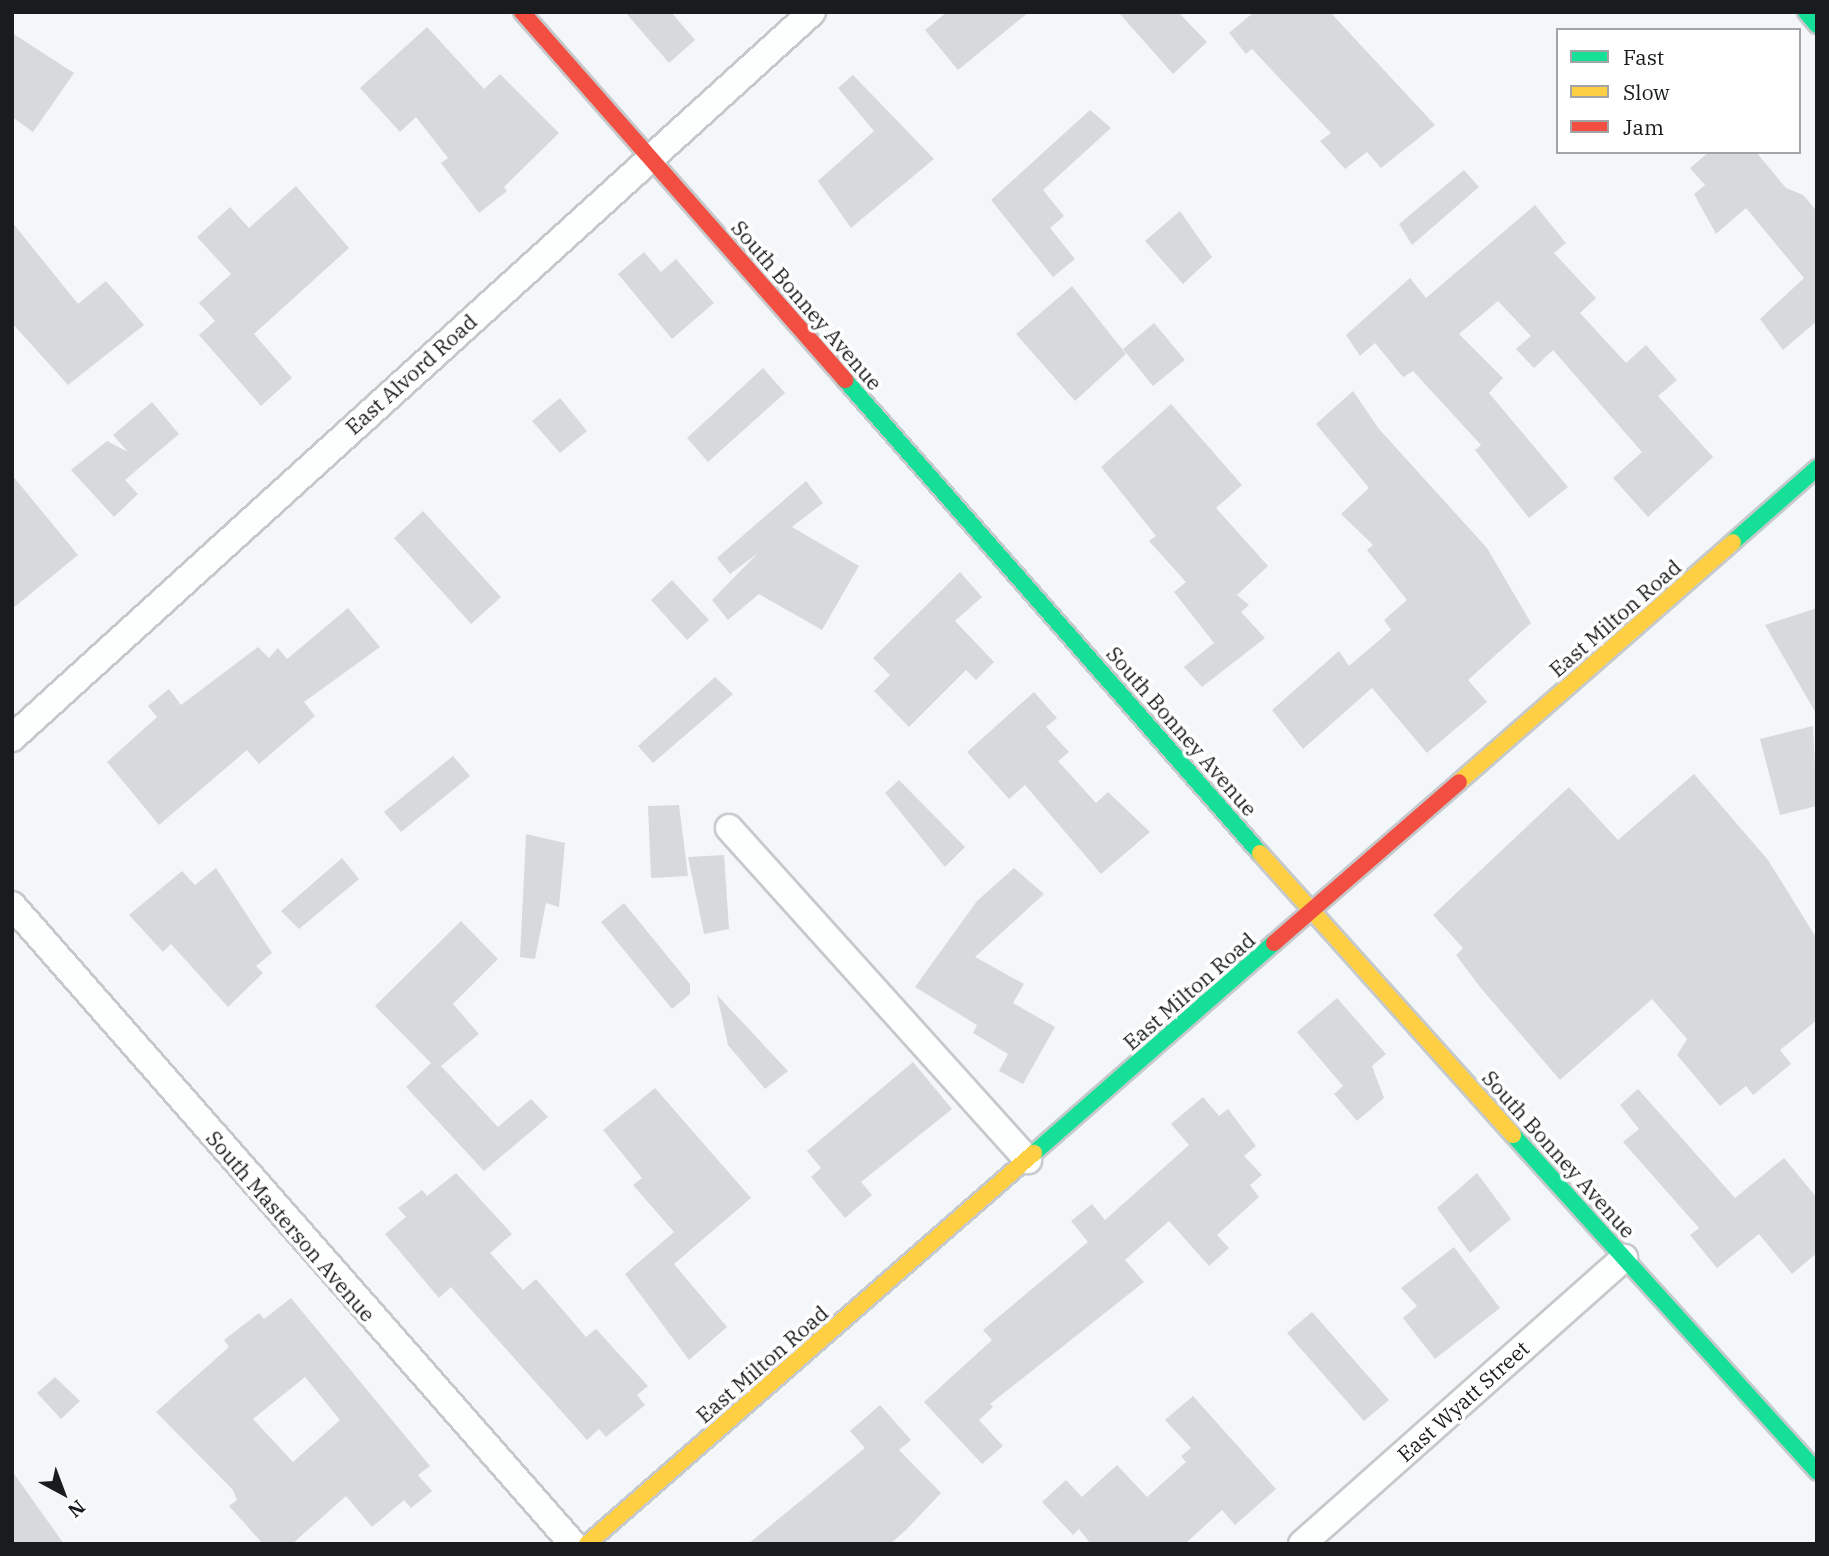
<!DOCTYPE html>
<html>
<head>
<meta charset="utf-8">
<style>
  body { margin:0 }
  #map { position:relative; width:1829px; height:1556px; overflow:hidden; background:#f4f7fa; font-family:"IBM Plex Serif",serif }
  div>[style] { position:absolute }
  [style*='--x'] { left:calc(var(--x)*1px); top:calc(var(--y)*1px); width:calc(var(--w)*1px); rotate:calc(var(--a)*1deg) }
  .building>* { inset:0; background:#d7dadc }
  .roads { filter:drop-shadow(2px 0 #c6c9cb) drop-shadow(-2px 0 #c6c9cb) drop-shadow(0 2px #c6c9cb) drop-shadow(0 -2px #c6c9cb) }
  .street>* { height:26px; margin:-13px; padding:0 13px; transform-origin:13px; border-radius:13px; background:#fdfefe }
  .fast>* { height:16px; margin:-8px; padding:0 8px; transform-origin:8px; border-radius:8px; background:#16e098 }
  .slow>* { height:16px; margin:-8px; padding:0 8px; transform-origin:8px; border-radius:8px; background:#ffcf43 }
  .jam>* { height:16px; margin:-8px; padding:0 8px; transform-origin:8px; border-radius:8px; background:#f24e42 }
  span { translate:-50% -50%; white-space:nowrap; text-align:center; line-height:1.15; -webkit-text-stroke:7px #fff; paint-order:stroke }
  .street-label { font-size:21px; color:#191c1e }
  .frame { position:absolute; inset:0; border:14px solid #191c1e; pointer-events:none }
  .legend { position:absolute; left:1556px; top:28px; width:245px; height:126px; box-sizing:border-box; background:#fff; border:2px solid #a3a4a5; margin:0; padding:9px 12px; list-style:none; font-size:21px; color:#191c1e }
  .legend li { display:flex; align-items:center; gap:14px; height:35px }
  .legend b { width:35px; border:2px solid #a3a4a5 }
  .north { position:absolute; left:28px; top:1458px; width:70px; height:70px; -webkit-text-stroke:5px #fff; paint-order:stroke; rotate:139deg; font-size:19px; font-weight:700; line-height:28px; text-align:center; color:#191c1e }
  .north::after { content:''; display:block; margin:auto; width:24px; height:32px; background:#191c1e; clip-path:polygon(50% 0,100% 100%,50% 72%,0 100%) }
</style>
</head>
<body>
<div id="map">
  <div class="building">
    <i style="clip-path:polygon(625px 12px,671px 12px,695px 40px,669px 63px)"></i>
    <i style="clip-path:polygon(947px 12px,1029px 12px,958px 70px,925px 30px)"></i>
    <i style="clip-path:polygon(1118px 12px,1178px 12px,1207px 42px,1173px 74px)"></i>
    <i style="clip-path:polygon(1254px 12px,1330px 12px,1435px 125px,1381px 168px,1367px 152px,1345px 169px,1320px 141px,1331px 133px,1252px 49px,1246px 54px,1229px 33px)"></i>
    <i style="clip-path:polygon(427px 27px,484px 89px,500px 74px,559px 133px,504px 187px,507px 191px,479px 213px,441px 163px,448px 158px,416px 117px,400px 132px,360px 88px)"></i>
    <i style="clip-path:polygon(12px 33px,74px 73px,33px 132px,12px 117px)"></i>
    <i style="clip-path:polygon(853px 75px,934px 159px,851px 228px,818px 181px,874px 131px,838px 88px)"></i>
    <i style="clip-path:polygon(1090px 110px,1111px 128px,1043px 190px,1064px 216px,1050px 228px,1075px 259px,1053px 277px,991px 200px)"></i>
    <i style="clip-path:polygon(1709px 152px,1756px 152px,1786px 188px,1803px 195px,1817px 211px,1817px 321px,1783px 350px,1760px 319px,1804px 278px,1746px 208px,1716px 234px,1694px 194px,1705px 185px,1690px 168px)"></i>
    <i style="clip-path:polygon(1464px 170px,1479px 187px,1412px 245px,1399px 224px)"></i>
    <i style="clip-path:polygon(296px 186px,349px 248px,254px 334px,292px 378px,261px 406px,199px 335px,215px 321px,199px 303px,231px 274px,197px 237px,230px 207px,249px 228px)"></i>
    <i style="clip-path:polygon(1535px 205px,1566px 243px,1554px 253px,1596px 298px,1580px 313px,1626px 363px,1646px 345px,1677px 380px,1658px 396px,1713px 457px,1648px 517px,1613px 478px,1642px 452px,1553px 350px,1534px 368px,1516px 349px,1531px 336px,1498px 301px,1459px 334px,1503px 378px,1489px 393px,1568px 487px,1529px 518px,1475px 450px,1481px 445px,1413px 371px,1403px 377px,1375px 343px,1360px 356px,1346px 335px,1410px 278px,1426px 298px)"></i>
    <i style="clip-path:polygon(1180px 211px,1212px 257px,1183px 284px,1145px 241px)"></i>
    <i style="clip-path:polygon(12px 222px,78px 304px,106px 281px,144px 325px,68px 385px,12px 323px)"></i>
    <i style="clip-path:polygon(644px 252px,661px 272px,676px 259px,714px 303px,672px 339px,618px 274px)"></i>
    <i style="clip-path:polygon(1072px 286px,1126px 354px,1075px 401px,1016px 334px)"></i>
    <i style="clip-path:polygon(1154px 323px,1185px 360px,1153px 386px,1123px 349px)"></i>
    <i style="clip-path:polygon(763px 368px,785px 393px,708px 462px,687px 438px)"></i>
    <i style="clip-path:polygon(1353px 391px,1379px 429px,1487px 548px,1531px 623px,1468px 680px,1487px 702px,1427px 753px,1372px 688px,1303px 749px,1272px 710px,1339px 651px,1349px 666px,1391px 630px,1384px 620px,1407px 600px,1367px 550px,1373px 545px,1341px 514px,1369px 488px,1316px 424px)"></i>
    <i style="clip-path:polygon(560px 398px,587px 431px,560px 453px,532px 421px)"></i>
    <i style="clip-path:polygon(152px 402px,179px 434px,125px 480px,138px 494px,114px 517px,71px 470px,107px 441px,128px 452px,113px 435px)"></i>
    <i style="clip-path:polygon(1171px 404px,1242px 485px,1216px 508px,1268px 566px,1237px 595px,1249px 605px,1241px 612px,1265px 638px,1202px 687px,1184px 667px,1214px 643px,1174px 592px,1186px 582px,1149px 541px,1156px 536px,1101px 467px)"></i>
    <i style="clip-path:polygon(12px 475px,78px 555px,12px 609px)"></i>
    <i style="clip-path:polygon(806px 481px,823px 503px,792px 527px,859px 566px,822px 630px,759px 594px,728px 620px,712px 600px,758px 553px,730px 574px,717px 558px)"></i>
    <i style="clip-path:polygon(423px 511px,501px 597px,471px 624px,394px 538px)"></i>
    <i style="clip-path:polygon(960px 572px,982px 597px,955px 621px,994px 662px,976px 680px,966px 670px,909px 727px,874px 691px,890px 675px,873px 658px)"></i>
    <i style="clip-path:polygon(672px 580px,709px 620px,687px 640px,651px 600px)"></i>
    <i style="clip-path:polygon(348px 608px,380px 647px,304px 702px,315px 716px,259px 764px,247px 750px,159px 825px,107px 762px,157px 717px,148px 706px,169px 689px,181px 705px,258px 647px,269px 658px,278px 648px,287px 659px)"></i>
    <i style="clip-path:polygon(1817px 608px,1817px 715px,1765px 625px)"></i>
    <i style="clip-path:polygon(715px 677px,733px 694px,653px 763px,638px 746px)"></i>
    <i style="clip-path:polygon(1034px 692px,1057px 718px,1046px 727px,1069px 752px,1058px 761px,1096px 803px,1108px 792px,1150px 832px,1101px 874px,1025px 785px,1009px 799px,967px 752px)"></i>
    <i style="clip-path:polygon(1813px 726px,1817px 806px,1780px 815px,1760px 739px)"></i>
    <i style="clip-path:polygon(453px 756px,470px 776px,401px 832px,384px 812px)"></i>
    <i style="clip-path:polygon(1694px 774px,1768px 860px,1817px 939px,1817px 1020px,1780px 1050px,1791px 1064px,1753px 1095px,1746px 1086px,1720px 1106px,1677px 1055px,1687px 1039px,1652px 999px,1560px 1080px,1480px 987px,1456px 955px,1463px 948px,1433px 915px,1569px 787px,1618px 840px)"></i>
    <i style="clip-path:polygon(899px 780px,965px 847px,945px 867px,885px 793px)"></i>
    <i style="clip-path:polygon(679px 805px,688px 876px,651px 878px,648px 806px)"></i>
    <i style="clip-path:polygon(526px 834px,565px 843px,559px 907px,546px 903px,535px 959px,520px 957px)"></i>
    <i style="clip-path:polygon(724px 855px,729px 929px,704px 934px,688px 857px)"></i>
    <i style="clip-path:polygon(342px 858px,359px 879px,299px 929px,281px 911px)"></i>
    <i style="clip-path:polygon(216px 868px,272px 953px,256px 966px,263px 973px,228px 1007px,171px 944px,163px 952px,129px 915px,182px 871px,195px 885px)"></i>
    <i style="clip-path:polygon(1014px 868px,1044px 894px,975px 957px,1024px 984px,1013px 1003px,1055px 1027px,1023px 1084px,999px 1071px,1008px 1054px,973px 1033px,977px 1025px,915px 987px,977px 901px)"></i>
    <i style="clip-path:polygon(624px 903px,690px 984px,690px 994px,672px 1009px,601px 922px)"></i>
    <i style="clip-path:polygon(461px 921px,498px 959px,453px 1004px,479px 1034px,441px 1066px,498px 1127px,531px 1099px,548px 1117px,484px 1171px,406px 1087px,431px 1063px,375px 1006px)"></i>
    <i style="clip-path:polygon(717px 995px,788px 1071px,765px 1089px,728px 1045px)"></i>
    <i style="clip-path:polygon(1337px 998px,1386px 1054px,1372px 1066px,1384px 1098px,1357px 1121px,1334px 1094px,1343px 1086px,1297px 1032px)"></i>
    <i style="clip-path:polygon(913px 1062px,952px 1109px,861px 1182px,872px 1195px,845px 1218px,811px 1177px,821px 1168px,807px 1151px)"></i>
    <i style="clip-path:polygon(655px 1088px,751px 1198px,674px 1264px,727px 1327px,689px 1360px,625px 1274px,674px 1232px,633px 1185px,642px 1178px,603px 1130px)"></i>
    <i style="clip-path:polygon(1638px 1089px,1735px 1198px,1784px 1158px,1817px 1198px,1817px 1253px,1792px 1274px,1759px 1234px,1717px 1268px,1690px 1235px,1699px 1228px,1623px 1142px,1639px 1129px,1620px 1105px)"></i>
    <i style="clip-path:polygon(1203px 1097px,1219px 1116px,1228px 1109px,1256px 1146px,1244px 1156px,1262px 1175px,1250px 1185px,1259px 1197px,1217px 1235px,1229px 1248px,1209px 1266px,1169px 1221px,1125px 1260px,1144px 1282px,990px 1404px,993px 1407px,979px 1420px,1003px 1446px,982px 1464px,924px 1402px,992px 1340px,983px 1330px,1088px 1242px,1071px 1221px,1092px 1204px,1105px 1220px,1189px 1145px,1171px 1124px)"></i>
    <i style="clip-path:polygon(456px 1173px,512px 1234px,490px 1253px,523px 1290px,536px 1279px,586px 1337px,596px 1329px,648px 1386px,637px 1395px,645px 1405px,606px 1437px,599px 1429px,587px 1440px,451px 1287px,439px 1298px,385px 1234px,406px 1217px,398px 1208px,422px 1190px,427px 1196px)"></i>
    <i style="clip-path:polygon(1477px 1173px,1511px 1219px,1470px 1253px,1437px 1208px)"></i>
    <i style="clip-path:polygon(1454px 1247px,1500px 1308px,1435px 1359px,1403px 1318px,1417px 1306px,1401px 1288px)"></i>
    <i style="clip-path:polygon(evenodd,291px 1298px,430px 1466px,418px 1475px,432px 1491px,411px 1508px,404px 1500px,372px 1527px,346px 1496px,292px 1544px,263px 1544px,229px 1506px,237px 1500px,233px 1490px,156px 1412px,229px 1347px,224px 1340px,259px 1313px,264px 1319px,291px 1298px,305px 1377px,340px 1420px,293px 1462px,253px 1419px,305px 1377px)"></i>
    <i style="clip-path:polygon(1312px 1312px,1389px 1400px,1364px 1421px,1287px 1333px)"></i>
    <i style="clip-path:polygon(55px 1377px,80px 1401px,61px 1419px,37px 1393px)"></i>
    <i style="clip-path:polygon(1193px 1396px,1276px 1489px,1235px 1525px,1222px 1510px,1185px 1544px,1091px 1544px,1079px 1529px,1073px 1535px,1042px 1502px,1066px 1480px,1082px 1497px,1117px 1465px,1147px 1497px,1186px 1462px,1181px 1456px,1191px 1448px,1165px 1420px)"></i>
    <i style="clip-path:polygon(880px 1405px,911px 1440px,899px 1450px,941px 1493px,906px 1530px,890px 1544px,748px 1544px,865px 1448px,850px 1431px)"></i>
    <i style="clip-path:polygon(12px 1471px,64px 1544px,12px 1544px)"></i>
  </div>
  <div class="roads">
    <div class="street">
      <i style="--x:12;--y:738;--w:1080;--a:-42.22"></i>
      <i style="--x:729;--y:828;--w:447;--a:48"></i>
      <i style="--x:12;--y:905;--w:850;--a:48.72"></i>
      <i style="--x:1302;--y:1544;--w:431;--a:-41.6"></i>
    </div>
    <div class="fast">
      <i style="--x:1806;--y:12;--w:17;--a:50"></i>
      <i style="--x:845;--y:380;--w:629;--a:48.74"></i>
      <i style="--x:1733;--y:542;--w:112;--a:-41.4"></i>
      <i style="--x:1513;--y:1135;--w:454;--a:47.9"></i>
      <i style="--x:1034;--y:1153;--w:319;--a:-41.2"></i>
    </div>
    <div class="slow">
      <i style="--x:1459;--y:782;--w:364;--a:-41.2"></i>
      <i style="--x:1260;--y:853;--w:379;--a:48.1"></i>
      <i style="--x:587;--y:1544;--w:594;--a:-41.18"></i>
    </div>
    <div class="jam">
      <i style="--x:522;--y:12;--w:490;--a:48.7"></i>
      <i style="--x:1274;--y:943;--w:245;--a:-41"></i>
    </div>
  </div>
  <div class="street-label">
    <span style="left:807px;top:305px;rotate:49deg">South Bonney Avenue</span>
    <span style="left:411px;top:374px;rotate:-42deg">East Alvord Road</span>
    <span style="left:1615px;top:618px;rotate:-41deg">East Milton Road</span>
    <span style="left:1182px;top:731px;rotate:49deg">South Bonney Avenue</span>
    <span style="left:1189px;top:991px;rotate:-41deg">East Milton Road</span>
    <span style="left:1559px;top:1154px;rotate:48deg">South Bonney Avenue</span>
    <span style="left:291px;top:1226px;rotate:49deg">South Masterson Avenue</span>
    <span style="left:762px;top:1364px;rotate:-41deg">East Milton Road</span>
    <span style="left:1463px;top:1401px;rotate:-42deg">East Wyatt Street</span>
  </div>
  <div class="frame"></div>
  <ul class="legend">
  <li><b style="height:9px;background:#16e098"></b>Fast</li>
  <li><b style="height:9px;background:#ffcf43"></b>Slow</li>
  <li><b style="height:9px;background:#f24e42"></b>Jam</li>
  </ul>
  <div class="north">N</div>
</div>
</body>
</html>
